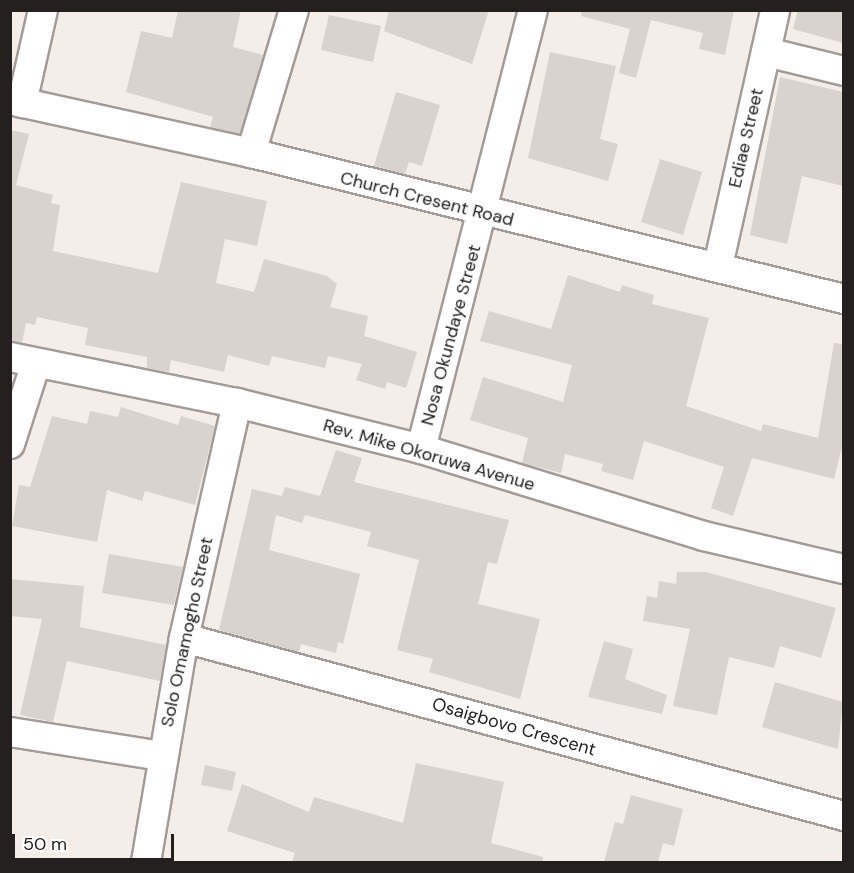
<!DOCTYPE html>
<html>
<head>
<meta charset="utf-8">
<style>
  body { margin:0 }
  #map { position:relative; width:854px; height:873px; overflow:hidden; background:#f4ede8; font-family:"DM Sans",sans-serif }
  div>[style] { position:absolute }
  [style*='--x'] { left:calc(var(--x)*1px); top:calc(var(--y)*1px); width:calc(var(--w)*1px); rotate:calc(var(--a)*1deg) }
  .building>* { inset:0; background:#d9d3ce }
  .roads { filter:drop-shadow(2px 0 #a29b97) drop-shadow(-2px 0 #a29b97) drop-shadow(0 2px #a29b97) drop-shadow(0 -2px #a29b97) }
  .minor>* { height:28px; margin:-14px; padding:0 14px; transform-origin:14px; border-radius:14px; background:#fff }
  span { translate:-50% -50%; white-space:nowrap; text-align:center; line-height:1.15; -webkit-text-stroke:5px #fff; paint-order:stroke }
  .street-label { font-size:18px; color:#23201f }
  .frame { position:absolute; inset:0; border:12px solid #23201f; pointer-events:none }
  .scale { position:absolute; left:12px; top:834px; width:162px; height:27px; box-sizing:border-box; border:3px solid #23201f; border-top:0; padding-left:8px; font-size:18px; line-height:21px; white-space:nowrap; color:#23201f; -webkit-text-stroke:4px #fff; paint-order:stroke }
</style>
</head>
<body>
<div id="map">
  <div class="building">
    <i style="clip-path:polygon(178px 10px,241px 10px,233px 47px,263px 55px,240px 134px,210px 127px,213px 117px,126px 92px,141px 31px,172px 38px)"></i>
    <i style="clip-path:polygon(389px 10px,489px 10px,472px 64px,384px 31px)"></i>
    <i style="clip-path:polygon(582px 10px,734px 10px,725px 55px,699px 49px,703px 33px,651px 20px,636px 78px,619px 73px,630px 29px,581px 16px)"></i>
    <i style="clip-path:polygon(798px 10px,843px 10px,843px 43px,793px 29px)"></i>
    <i style="clip-path:polygon(329px 15px,381px 26px,373px 62px,321px 50px)"></i>
    <i style="clip-path:polygon(550px 52px,616px 66px,600px 139px,618px 144px,608px 181px,528px 158px)"></i>
    <i style="clip-path:polygon(780px 77px,843px 92px,843px 186px,802px 176px,787px 244px,750px 235px)"></i>
    <i style="clip-path:polygon(396px 92px,440px 105px,422px 166px,409px 162px,405px 174px,374px 166px)"></i>
    <i style="clip-path:polygon(10px 130px,29px 134px,16px 185px,53px 195px,51px 203px,60px 205px,53px 251px,158px 273px,181px 182px,267px 201px,257px 246px,225px 239px,216px 283px,254px 292px,264px 259px,327px 276px,337px 284px,330px 307px,368px 316px,364px 336px,417px 352px,406px 388px,387px 382px,385px 389px,356px 380px,362px 364px,328px 356px,325px 368px,272px 356px,269px 366px,228px 355px,224px 372px,171px 360px,169px 372px,147px 368px,147px 357px,85px 345px,88px 328px,37px 317px,35px 325px,26px 323px,22px 343px,10px 341px)"></i>
    <i style="clip-path:polygon(660px 159px,702px 172px,683px 235px,641px 222px)"></i>
    <i style="clip-path:polygon(568px 275px,620px 292px,622px 285px,654px 295px,652px 304px,709px 318px,686px 406px,761px 431px,763px 424px,818px 438px,834px 343px,843px 344px,843px 443px,834px 479px,752px 458px,733px 516px,711px 508px,724px 467px,644px 441px,633px 480px,601px 471px,603px 464px,565px 454px,561px 473px,522px 463px,528px 438px,470px 420px,483px 377px,563px 402px,572px 365px,480px 341px,489px 311px,551px 329px)"></i>
    <i style="clip-path:polygon(121px 407px,178px 425px,181px 416px,215px 426px,195px 505px,145px 491px,142px 501px,107px 490px,97px 542px,12px 526px,19px 485px,30px 487px,52px 416px,87px 424px,90px 411px,118px 417px)"></i>
    <i style="clip-path:polygon(336px 450px,362px 458px,354px 482px,509px 520px,497px 564px,488px 562px,478px 604px,540px 619px,520px 699px,429px 672px,433px 659px,397px 650px,419px 560px,367px 546px,371px 532px,305px 515px,302px 523px,276px 515px,269px 550px,360px 574px,343px 644px,338px 642px,336px 653px,301px 644px,299px 652px,219px 630px,252px 489px,282px 496px,285px 487px,320px 496px)"></i>
    <i style="clip-path:polygon(109px 554px,183px 567px,174px 605px,102px 593px)"></i>
    <i style="clip-path:polygon(677px 572px,706px 572px,836px 608px,821px 658px,780px 646px,774px 668px,729px 657px,717px 715px,673px 706px,690px 629px,643px 621px,647px 596px,657px 598px,659px 581px,676px 584px)"></i>
    <i style="clip-path:polygon(10px 579px,84px 586px,80px 627px,166px 645px,160px 681px,67px 661px,53px 722px,20px 715px,42px 619px,10px 616px)"></i>
    <i style="clip-path:polygon(604px 641px,633px 649px,625px 679px,667px 695px,662px 714px,588px 697px)"></i>
    <i style="clip-path:polygon(775px 682px,843px 702px,838px 749px,762px 727px)"></i>
    <i style="clip-path:polygon(416px 763px,504px 782px,491px 843px,543px 857px,543px 862px,292px 862px,295px 853px,227px 831px,242px 784px,309px 812px,314px 797px,403px 823px)"></i>
    <i style="clip-path:polygon(205px 765px,236px 772px,232px 791px,201px 785px)"></i>
    <i style="clip-path:polygon(631px 795px,683px 809px,674px 846px,663px 843px,658px 862px,604px 862px,615px 822px,623px 824px)"></i>
  </div>
  <div class="roads">
    <div class="minor">
      <i style="--x:766;--y:52;--w:80;--a:13.7"></i>
      <i style="--x:10;--y:100;--w:247;--a:12.4"></i>
      <i style="--x:251;--y:153;--w:611;--a:13.83"></i>
      <i style="--x:22;--y:103;--w:95;--a:-77.3"></i>
      <i style="--x:251;--y:153;--w:149;--a:-73.3"></i>
      <i style="--x:718;--y:266;--w:262;--a:-77.4"></i>
      <i style="--x:10;--y:357;--w:232;--a:11.5"></i>
      <i style="--x:237;--y:403;--w:190;--a:14"></i>
      <i style="--x:421;--y:449;--w:296;--a:17.1"></i>
      <i style="--x:704;--y:536;--w:144;--a:13.3"></i>
      <i style="--x:10;--y:444;--w:85;--a:-72.2"></i>
      <i style="--x:421;--y:449;--w:453;--a:-75.7"></i>
      <i style="--x:184;--y:638;--w:684;--a:15.09"></i>
      <i style="--x:10;--y:732;--w:153;--a:9"></i>
      <i style="--x:146;--y:862;--w:227;--a:-80.4"></i>
      <i style="--x:184;--y:638;--w:241;--a:-77.3"></i>
    </div>
  </div>
  <div class="street-label">
    <span style="left:746px;top:138px;rotate:-77deg">Ediae Street</span>
    <span style="left:427px;top:199px;rotate:14deg">Church Cresent Road</span>
    <span style="left:451px;top:335px;rotate:-75deg">Nosa Okundaye Street</span>
    <span style="left:429px;top:455px;rotate:16deg">Rev. Mike Okoruwa Avenue</span>
    <span style="left:187px;top:632px;rotate:-78deg">Solo Omamogho Street</span>
    <span style="left:514px;top:727px;rotate:16deg">Osaigbovo Crescent</span>
  </div>
  <div class="frame"></div>
  <div class="scale">50 m</div>
</div>
</body>
</html>
